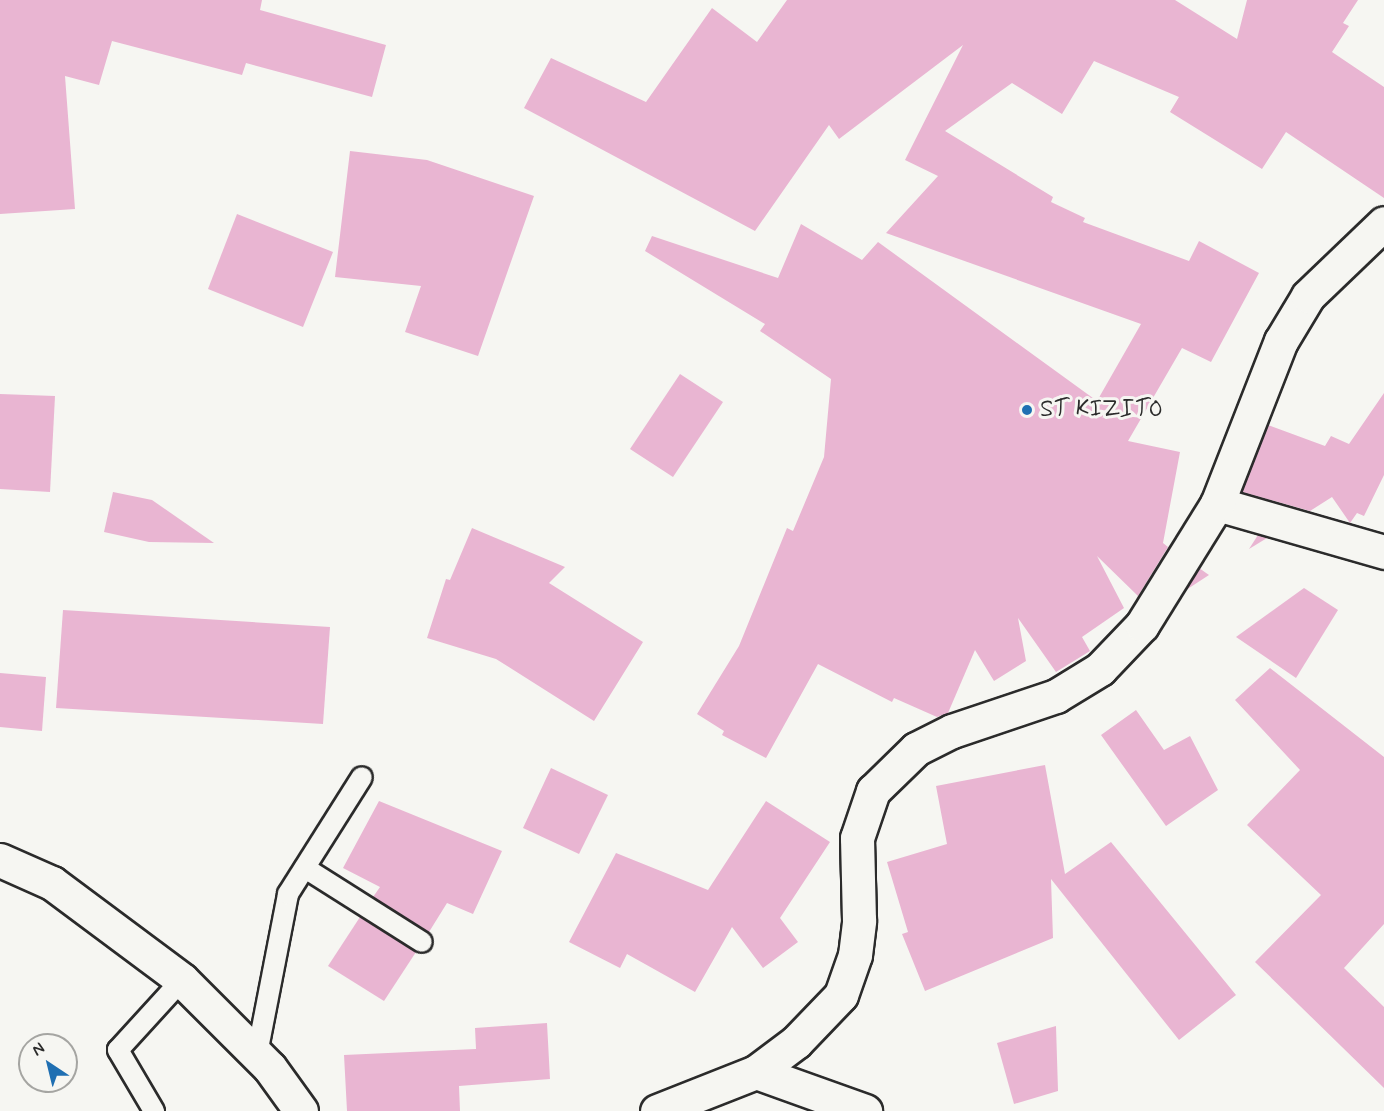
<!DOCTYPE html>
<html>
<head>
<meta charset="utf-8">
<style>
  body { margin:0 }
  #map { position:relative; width:1384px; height:1111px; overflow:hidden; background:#f6f6f2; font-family:Mynerve,sans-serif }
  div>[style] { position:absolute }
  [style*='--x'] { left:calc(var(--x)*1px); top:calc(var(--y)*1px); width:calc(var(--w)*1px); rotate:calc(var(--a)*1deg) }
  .building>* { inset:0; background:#e9b5d2 }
  .roads { filter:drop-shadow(2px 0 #2b2b2b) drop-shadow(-2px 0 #2b2b2b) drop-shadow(0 2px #2b2b2b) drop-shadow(0 -2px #2b2b2b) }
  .service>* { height:20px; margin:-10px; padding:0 10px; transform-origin:10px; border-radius:10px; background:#f6f6f2 }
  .minor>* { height:33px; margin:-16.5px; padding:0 16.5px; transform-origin:16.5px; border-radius:16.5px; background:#f6f6f2 }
  .dots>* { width:16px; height:16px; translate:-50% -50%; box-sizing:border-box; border:3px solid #f6f6f2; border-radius:50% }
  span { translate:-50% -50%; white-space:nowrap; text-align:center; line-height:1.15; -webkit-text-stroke:6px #f6f6f2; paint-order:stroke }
  .poi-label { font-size:24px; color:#2b2b2b }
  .left { translate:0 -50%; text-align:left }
  .north { position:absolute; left:18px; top:1033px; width:60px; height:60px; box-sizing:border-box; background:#f6f6f2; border:2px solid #a5a5a2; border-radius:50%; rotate:325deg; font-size:16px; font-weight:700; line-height:24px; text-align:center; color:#2b2b2b }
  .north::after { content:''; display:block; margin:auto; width:21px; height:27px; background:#1f6fb2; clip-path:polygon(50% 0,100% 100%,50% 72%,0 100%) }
</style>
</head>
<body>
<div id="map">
  <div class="building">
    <i style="clip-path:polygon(0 0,262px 0,260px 10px,386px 45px,372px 97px,246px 63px,242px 75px,112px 41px,99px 85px,65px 76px,75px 209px,0 214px)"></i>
    <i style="clip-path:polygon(787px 0,1175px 0,1237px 39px,1247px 0,1358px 0,1343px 23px,1349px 26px,1332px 52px,1384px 87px,1384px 198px,1286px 132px,1262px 169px,1170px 112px,1179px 97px,1094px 61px,1062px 114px,1012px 83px,945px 131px,1053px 197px,1051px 202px,1085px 218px,1083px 222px,1189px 261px,1199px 241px,1259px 273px,1211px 362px,1182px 348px,1128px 441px,1180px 452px,1163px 543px,1168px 547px,1138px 596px,1097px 556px,1124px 608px,1082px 637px,1090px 651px,1056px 672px,1018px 618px,1026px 661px,994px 681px,975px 650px,948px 713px,937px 717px,894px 698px,892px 702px,818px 664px,766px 758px,722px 735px,724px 731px,697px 714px,739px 646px,787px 528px,793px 531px,824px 457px,831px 379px,760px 331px,765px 324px,645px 251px,652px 236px,778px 278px,801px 224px,862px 260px,878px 242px,1097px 401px,1141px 324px,886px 233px,938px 176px,905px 160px,963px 45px,839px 139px,829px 125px,755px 231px,524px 108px,551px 58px,646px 102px,712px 8px,757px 42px)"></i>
    <i style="clip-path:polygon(350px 151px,427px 160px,534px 196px,478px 356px,405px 332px,421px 286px,335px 277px)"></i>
    <i style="clip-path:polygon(237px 214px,333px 252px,303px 327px,208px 289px)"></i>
    <i style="clip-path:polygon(680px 374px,723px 402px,673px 477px,630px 449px)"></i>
    <i style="clip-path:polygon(1384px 393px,1384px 475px,1364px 516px,1357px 513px,1350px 523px,1332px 497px,1310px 511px,1242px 492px,1268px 425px,1325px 446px,1331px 436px,1349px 444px)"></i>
    <i style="clip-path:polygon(0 394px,55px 396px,50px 492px,0 489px)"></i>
    <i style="clip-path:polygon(113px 492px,152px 500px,214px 543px,149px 542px,104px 532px)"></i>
    <i style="clip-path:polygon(472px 528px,565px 567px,549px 583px,643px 642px,594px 721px,496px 659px,427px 638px,446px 579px,450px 580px)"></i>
    <i style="clip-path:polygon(1258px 535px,1267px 538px,1249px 549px)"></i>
    <i style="clip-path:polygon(1199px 568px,1209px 575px,1186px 590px)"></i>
    <i style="clip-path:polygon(1304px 588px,1338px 610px,1296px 678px,1236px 637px)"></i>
    <i style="clip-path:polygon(63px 610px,330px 627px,323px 724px,56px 708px)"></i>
    <i style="clip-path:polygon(1270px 668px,1384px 757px,1384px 924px,1344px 968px,1384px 1007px,1384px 1088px,1255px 962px,1321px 895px,1247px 825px,1300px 770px,1235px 700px)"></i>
    <i style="clip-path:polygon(0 673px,46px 677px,42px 731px,0 727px)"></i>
    <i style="clip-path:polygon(1136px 710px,1164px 750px,1190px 736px,1218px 790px,1166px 826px,1101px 735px)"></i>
    <i style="clip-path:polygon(1045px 765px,1065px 874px,1111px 842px,1236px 995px,1179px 1040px,1051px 879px,1053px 938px,925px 991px,902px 934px,908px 932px,887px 862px,947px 844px,936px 786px)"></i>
    <i style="clip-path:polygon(551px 768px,608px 795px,579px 854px,523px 828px)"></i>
    <i style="clip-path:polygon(379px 801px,502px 851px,473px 914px,447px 903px,429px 932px,373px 897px,380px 887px,343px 868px)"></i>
    <i style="clip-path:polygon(766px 801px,830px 842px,780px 918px,798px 942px,763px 968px,732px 927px,695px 992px,627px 954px,620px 968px,569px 942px,616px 853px,708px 890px)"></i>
    <i style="clip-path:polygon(360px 917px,416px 952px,384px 1001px,328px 966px)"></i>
    <i style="clip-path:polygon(547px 1023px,550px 1079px,459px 1086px,460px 1111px,347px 1111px,344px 1055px,476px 1049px,475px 1028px)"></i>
    <i style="clip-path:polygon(1056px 1026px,1058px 1091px,1014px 1104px,997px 1043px)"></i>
  </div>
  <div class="roads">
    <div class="service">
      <i style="--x:305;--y:868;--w:138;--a:32.3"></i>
      <i style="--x:257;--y:1054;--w:163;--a:-79"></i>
      <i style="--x:288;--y:894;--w:138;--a:-57.7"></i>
      <i style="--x:154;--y:1111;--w:71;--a:-120.5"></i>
      <i style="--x:118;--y:1050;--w:95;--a:-47.6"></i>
    </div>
    <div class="minor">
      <i style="--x:1217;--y:504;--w:174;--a:16"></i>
      <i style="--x:0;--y:860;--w:57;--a:23.9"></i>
      <i style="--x:52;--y:883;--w:162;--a:36.7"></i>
      <i style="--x:182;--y:980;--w:124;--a:45"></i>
      <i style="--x:270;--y:1068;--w:53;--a:54.2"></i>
      <i style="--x:756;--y:1072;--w:116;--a:19.7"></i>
      <i style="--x:657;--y:1111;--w:106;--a:-21.5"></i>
      <i style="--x:756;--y:1072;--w:50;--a:-36.9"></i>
      <i style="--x:796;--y:1042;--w:65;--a:-46.2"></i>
      <i style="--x:841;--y:995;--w:42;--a:-70.7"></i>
      <i style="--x:855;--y:955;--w:35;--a:-83"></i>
      <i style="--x:859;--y:920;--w:82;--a:-91.4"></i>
      <i style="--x:857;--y:838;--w:50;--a:-71.2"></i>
      <i style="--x:873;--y:791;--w:60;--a:-44.3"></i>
      <i style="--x:916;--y:749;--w:40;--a:-26.6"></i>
      <i style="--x:952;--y:731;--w:110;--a:-18.6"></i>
      <i style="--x:1056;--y:696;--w:52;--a:-31.5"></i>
      <i style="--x:1100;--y:669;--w:61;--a:-46.3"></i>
      <i style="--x:1142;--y:625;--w:142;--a:-58.2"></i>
      <i style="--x:1217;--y:504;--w:175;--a:-68.6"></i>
      <i style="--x:1281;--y:341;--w:52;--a:-59"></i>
      <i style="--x:1308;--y:296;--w:105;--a:-43.8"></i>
    </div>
  </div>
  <div class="dots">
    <i style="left:1027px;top:410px;background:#1f6fb2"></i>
  </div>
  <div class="poi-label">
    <span class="left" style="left:1040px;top:410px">ST KIZITO</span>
  </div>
  <div class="north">N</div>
</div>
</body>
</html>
